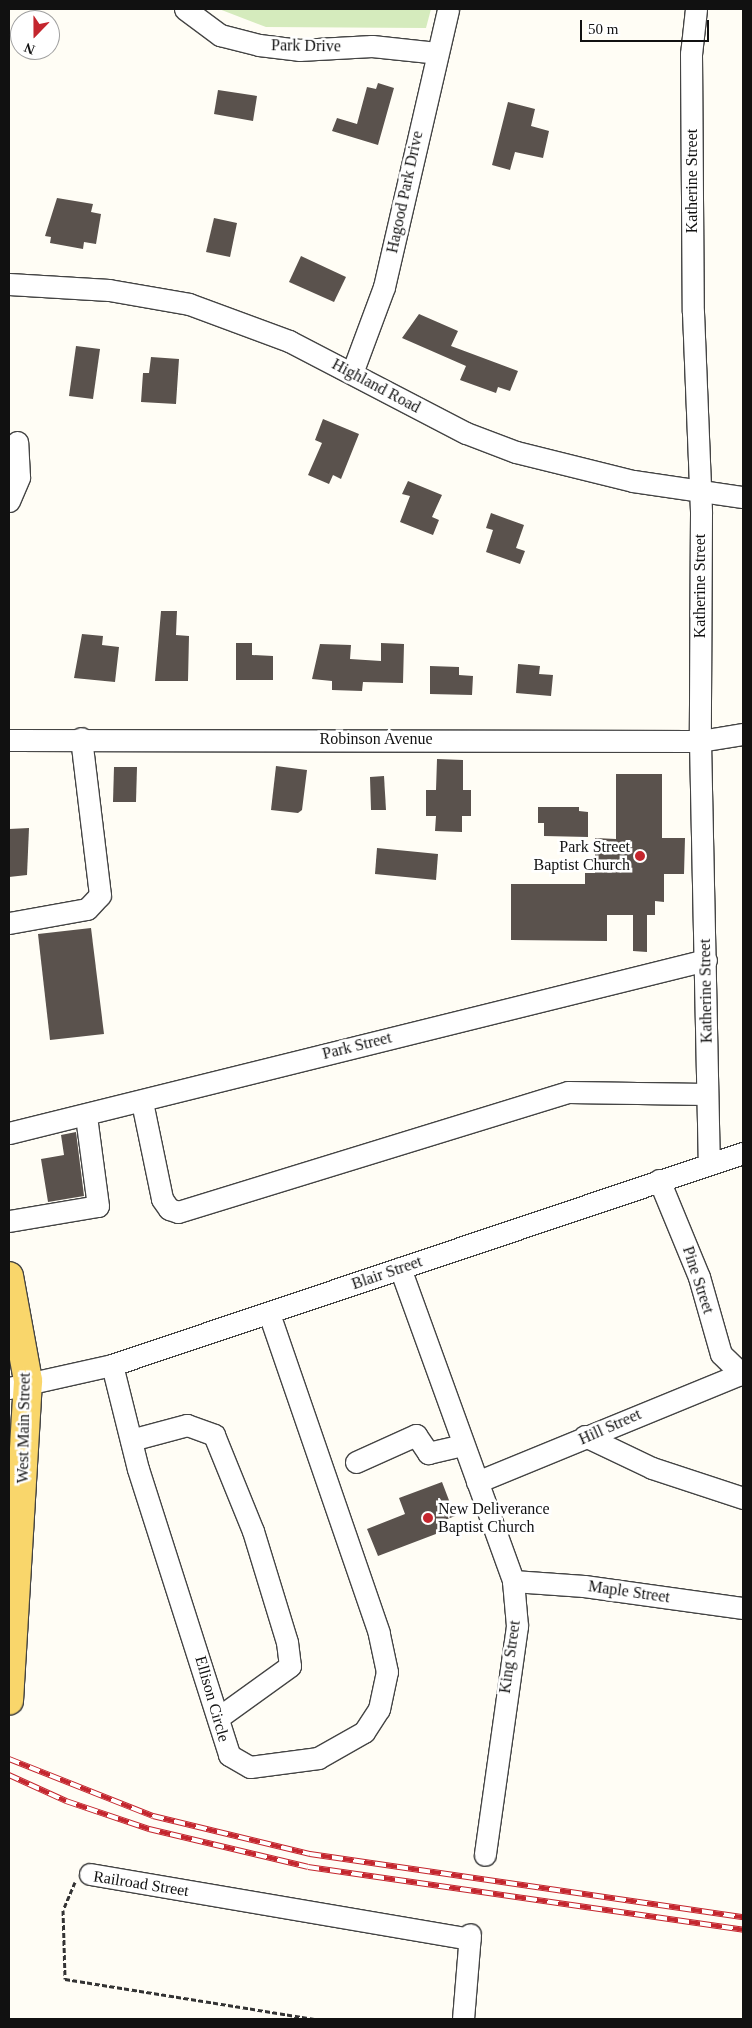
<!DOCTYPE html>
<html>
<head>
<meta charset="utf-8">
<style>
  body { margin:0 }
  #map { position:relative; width:752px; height:2028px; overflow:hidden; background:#fffdf5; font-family:Georgia,serif }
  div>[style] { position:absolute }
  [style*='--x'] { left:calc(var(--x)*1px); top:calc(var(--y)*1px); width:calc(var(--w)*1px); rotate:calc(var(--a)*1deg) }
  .green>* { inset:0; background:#d5ebbd }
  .building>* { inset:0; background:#5a524d }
  .path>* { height:3px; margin-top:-1.5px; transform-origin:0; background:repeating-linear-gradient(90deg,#333 0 5px,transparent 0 7.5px) }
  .roads { filter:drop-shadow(1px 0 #444) drop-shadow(-1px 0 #444) drop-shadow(0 1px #444) drop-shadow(0 -1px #444) }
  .minor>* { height:21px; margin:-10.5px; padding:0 10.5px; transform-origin:10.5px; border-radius:10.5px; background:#fff }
  .major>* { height:28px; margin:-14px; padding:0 14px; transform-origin:14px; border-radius:14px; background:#f9d66b }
  .rail>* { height:5.5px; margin-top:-2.75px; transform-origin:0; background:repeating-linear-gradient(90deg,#fff 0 11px,#c4262e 0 22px); box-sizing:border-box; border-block:1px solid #c4262e }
  .dots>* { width:14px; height:14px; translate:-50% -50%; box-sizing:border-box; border:2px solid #fff; border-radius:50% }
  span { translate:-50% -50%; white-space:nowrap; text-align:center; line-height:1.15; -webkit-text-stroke:5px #fff; paint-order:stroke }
  .street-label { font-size:16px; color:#111 }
  .poi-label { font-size:16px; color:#111 }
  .right { translate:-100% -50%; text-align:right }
  .left { translate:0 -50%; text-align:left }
  .frame { position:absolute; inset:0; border:10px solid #111; pointer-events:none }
  .north { position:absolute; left:10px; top:10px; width:50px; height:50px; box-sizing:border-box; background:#fff; border:1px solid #a0a0a0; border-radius:50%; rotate:202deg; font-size:14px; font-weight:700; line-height:20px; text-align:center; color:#111 }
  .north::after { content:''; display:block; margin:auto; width:18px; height:22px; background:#c4262e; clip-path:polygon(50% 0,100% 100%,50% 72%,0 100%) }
  .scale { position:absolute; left:580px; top:20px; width:129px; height:22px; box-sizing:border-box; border:2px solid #111; border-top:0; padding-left:6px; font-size:15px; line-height:18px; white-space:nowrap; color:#111; -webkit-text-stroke:4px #fff; paint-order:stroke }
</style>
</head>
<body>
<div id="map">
  <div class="green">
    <i style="clip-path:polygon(219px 9px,431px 9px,426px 28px,266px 27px)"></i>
  </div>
  <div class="building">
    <i style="clip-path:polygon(378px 83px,394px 88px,378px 145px,332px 131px,337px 118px,357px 124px,367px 87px,376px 89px)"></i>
    <i style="clip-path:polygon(218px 90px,257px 96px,253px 121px,214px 114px)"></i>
    <i style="clip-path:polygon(508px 102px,535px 109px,531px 126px,549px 131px,543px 158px,515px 152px,510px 170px,492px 165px)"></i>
    <i style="clip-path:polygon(57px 198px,93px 204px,91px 212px,101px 214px,96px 244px,84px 242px,83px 249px,50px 243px,51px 237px,45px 236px)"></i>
    <i style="clip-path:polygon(214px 218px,237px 223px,230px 257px,206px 252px)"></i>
    <i style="clip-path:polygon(301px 256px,346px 277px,334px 302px,289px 282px)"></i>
    <i style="clip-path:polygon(419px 314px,458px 331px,451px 346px,518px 371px,510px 391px,498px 387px,496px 393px,460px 380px,466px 366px,402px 338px)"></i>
    <i style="clip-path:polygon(76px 346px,100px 349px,93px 399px,69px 396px)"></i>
    <i style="clip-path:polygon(151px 357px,179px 359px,176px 404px,141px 402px,143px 373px,149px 373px)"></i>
    <i style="clip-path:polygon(323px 419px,359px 434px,341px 479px,333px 475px,329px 484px,308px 475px,322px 443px,315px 440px)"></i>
    <i style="clip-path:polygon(408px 481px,442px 495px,432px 517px,439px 520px,433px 535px,400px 522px,410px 496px,402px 494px)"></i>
    <i style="clip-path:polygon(491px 513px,524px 525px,516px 548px,525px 551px,520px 564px,486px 552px,493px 530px,486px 528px)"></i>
    <i style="clip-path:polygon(161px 611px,177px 611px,176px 635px,189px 636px,188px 681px,155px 681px)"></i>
    <i style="clip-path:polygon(82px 634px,103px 636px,102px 645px,119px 647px,115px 682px,74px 678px)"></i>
    <i style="clip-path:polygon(236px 643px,252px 643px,252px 655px,273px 656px,273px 680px,236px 680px)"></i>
    <i style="clip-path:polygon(381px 643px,404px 644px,403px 683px,363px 682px,362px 691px,332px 690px,332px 681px,312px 679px,320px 644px,351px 645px,350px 659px,381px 661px)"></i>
    <i style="clip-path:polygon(518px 664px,540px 666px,539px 674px,553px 675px,551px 696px,516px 693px)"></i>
    <i style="clip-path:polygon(430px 666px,459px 667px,459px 675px,473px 676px,472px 695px,430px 694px)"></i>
    <i style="clip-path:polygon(437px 759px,463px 760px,463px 790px,471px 790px,471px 816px,462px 816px,462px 832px,435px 831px,436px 816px,426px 816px,426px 790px,436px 790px)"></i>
    <i style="clip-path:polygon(276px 766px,307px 770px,302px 810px,298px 813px,271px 810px)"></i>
    <i style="clip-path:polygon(114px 767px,137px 767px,136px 802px,113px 802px)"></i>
    <i style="clip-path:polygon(616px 774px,662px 774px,662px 838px,685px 838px,684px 874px,664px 874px,664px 902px,655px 901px,655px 915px,647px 915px,647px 952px,633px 951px,633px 915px,607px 915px,607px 941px,511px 940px,511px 884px,585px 884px,585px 873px,595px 873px,595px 838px,616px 839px)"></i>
    <i style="clip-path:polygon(384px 776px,386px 810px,371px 810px,370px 777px)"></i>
    <i style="clip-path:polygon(538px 807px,579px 807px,579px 811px,588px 812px,588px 837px,544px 836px,544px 823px,538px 823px)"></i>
    <i style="clip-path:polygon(29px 828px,27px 875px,9px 877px,9px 829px)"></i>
    <i style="clip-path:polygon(377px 848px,438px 854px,436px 880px,375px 874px)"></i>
    <i style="clip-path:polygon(91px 928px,104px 1034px,50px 1040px,38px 934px)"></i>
    <i style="clip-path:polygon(76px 1132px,84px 1196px,48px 1202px,41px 1159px,64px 1155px,61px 1135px)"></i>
    <i style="clip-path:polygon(442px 1482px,455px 1516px,445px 1520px,449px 1529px,378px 1556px,367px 1529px,405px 1514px,399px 1498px)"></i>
  </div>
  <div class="path">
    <i style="--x:75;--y:1882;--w:30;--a:113"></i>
    <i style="--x:63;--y:1910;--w:69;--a:88.3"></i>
    <i style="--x:65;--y:1979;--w:254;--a:9.1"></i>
  </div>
  <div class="roads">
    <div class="minor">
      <i style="--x:185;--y:9;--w:44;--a:36.6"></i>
      <i style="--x:220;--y:35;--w:40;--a:14.4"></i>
      <i style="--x:259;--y:45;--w:40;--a:7.1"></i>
      <i style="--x:299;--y:50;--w:73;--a:-3.1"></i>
      <i style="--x:372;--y:46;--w:65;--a:6.1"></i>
      <i style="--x:696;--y:9;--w:45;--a:96.3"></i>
      <i style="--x:691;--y:54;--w:258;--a:89.6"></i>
      <i style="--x:693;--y:312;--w:201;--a:87.7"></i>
      <i style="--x:701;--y:513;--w:228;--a:90.3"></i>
      <i style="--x:700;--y:741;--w:423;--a:88.8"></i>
      <i style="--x:9;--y:284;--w:100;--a:3.4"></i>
      <i style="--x:109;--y:290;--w:81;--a:9.9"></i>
      <i style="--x:189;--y:304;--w:107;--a:20.3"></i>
      <i style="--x:289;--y:341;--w:199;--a:27.5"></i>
      <i style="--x:466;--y:433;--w:53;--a:20.8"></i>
      <i style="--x:516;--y:452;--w:121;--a:13.9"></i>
      <i style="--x:633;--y:481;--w:111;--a:8.3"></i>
      <i style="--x:352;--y:373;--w:92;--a:-69.6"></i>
      <i style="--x:384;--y:287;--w:285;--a:-77"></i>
      <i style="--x:9;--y:501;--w:26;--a:-67"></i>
      <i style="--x:19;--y:477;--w:35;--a:-93"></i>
      <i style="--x:9;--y:740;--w:691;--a:0.08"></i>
      <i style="--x:700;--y:741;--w:44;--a:-9.2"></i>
      <i style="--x:9;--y:923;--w:79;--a:-10.2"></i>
      <i style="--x:87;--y:909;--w:19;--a:-47"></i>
      <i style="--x:100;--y:895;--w:158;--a:-96.9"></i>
      <i style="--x:142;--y:1102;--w:99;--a:78.3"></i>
      <i style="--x:162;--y:1199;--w:12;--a:55"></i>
      <i style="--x:169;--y:1209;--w:9;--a:18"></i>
      <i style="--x:178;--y:1212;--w:408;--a:-17.1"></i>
      <i style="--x:568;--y:1092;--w:139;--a:0.8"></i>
      <i style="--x:9;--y:1133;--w:718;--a:-13.94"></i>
      <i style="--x:659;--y:1180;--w:105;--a:67.6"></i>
      <i style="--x:699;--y:1277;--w:80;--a:74.1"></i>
      <i style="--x:721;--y:1354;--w:30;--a:44"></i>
      <i style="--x:9;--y:1221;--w:90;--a:-9.6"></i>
      <i style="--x:98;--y:1206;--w:91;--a:-97.6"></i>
      <i style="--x:400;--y:1268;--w:333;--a:70.1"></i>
      <i style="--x:513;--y:1581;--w:45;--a:84.9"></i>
      <i style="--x:517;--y:1626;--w:231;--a:98"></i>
      <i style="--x:112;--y:1365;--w:107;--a:76"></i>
      <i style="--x:138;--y:1469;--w:300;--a:72.3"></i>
      <i style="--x:229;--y:1755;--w:24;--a:30"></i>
      <i style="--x:250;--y:1767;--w:69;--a:-7.5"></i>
      <i style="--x:318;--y:1758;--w:53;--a:-29.5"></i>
      <i style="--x:364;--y:1732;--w:27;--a:-57"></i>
      <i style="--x:379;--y:1709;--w:38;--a:-78"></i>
      <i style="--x:387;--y:1672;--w:40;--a:-102"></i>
      <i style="--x:379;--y:1633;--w:338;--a:-109"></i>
      <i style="--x:9;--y:1388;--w:106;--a:-12.6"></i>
      <i style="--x:112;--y:1365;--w:666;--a:-18.57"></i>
      <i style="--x:585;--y:1436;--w:74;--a:25.5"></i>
      <i style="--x:652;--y:1468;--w:96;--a:18.2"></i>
      <i style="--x:131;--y:1440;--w:58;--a:-15"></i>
      <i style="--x:187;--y:1425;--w:29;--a:20"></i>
      <i style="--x:214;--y:1435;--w:104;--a:67.9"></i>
      <i style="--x:253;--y:1531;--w:116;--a:73"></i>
      <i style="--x:287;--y:1642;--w:24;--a:83"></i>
      <i style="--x:290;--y:1666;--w:89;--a:144.2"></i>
      <i style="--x:356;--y:1462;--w:66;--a:-24.2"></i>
      <i style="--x:416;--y:1435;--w:22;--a:56"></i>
      <i style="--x:428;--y:1453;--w:35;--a:-13"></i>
      <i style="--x:477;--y:1482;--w:287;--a:-22.3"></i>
      <i style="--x:513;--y:1581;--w:71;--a:4"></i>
      <i style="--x:584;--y:1586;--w:161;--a:7.9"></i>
      <i style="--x:90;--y:1874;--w:385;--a:9.7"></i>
      <i style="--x:463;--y:2019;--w:85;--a:-85.3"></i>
    </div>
    <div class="major">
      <i style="--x:9;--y:1276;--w:107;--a:79.7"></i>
      <i style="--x:28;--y:1381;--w:320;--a:93.4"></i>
    </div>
  </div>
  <div class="rail">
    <i style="--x:9;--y:1759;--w:155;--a:21.6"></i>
    <i style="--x:153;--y:1816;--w:162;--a:13.6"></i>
    <i style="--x:310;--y:1854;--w:438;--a:8.3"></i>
    <i style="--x:9;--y:1775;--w:63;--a:24.5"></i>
    <i style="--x:66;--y:1801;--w:88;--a:18.6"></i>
    <i style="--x:149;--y:1829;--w:163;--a:13.4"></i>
    <i style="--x:308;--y:1867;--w:440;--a:8.2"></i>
  </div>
  <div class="dots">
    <i style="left:640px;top:856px;background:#c4262e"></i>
    <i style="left:428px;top:1518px;background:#c4262e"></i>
  </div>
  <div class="street-label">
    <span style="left:306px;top:46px;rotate:1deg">Park Drive</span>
    <span style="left:692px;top:181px;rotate:-90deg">Katherine Street</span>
    <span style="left:405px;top:192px;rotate:-78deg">Hagood Park Drive</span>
    <span style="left:376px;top:386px;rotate:28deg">Highland Road</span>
    <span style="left:700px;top:586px;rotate:-90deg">Katherine Street</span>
    <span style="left:376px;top:739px">Robinson Avenue</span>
    <span style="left:706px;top:991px;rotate:-91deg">Katherine Street</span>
    <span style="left:357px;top:1046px;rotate:-14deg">Park Street</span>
    <span style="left:387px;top:1273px;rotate:-19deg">Blair Street</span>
    <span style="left:698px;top:1280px;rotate:72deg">Pine Street</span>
    <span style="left:610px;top:1427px;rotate:-24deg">Hill Street</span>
    <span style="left:24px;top:1428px;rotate:-89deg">West Main Street</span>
    <span style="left:629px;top:1592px;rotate:8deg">Maple Street</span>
    <span style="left:510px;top:1657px;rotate:-82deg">King Street</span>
    <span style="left:212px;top:1699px;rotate:74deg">Ellison Circle</span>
    <span style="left:141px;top:1884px;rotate:9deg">Railroad Street</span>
  </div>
  <div class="poi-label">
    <span class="right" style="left:630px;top:856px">Park Street<br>Baptist Church</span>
    <span class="left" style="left:438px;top:1518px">New Deliverance<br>Baptist Church</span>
  </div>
  <div class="frame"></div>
  <div class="north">N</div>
  <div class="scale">50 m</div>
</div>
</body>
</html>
